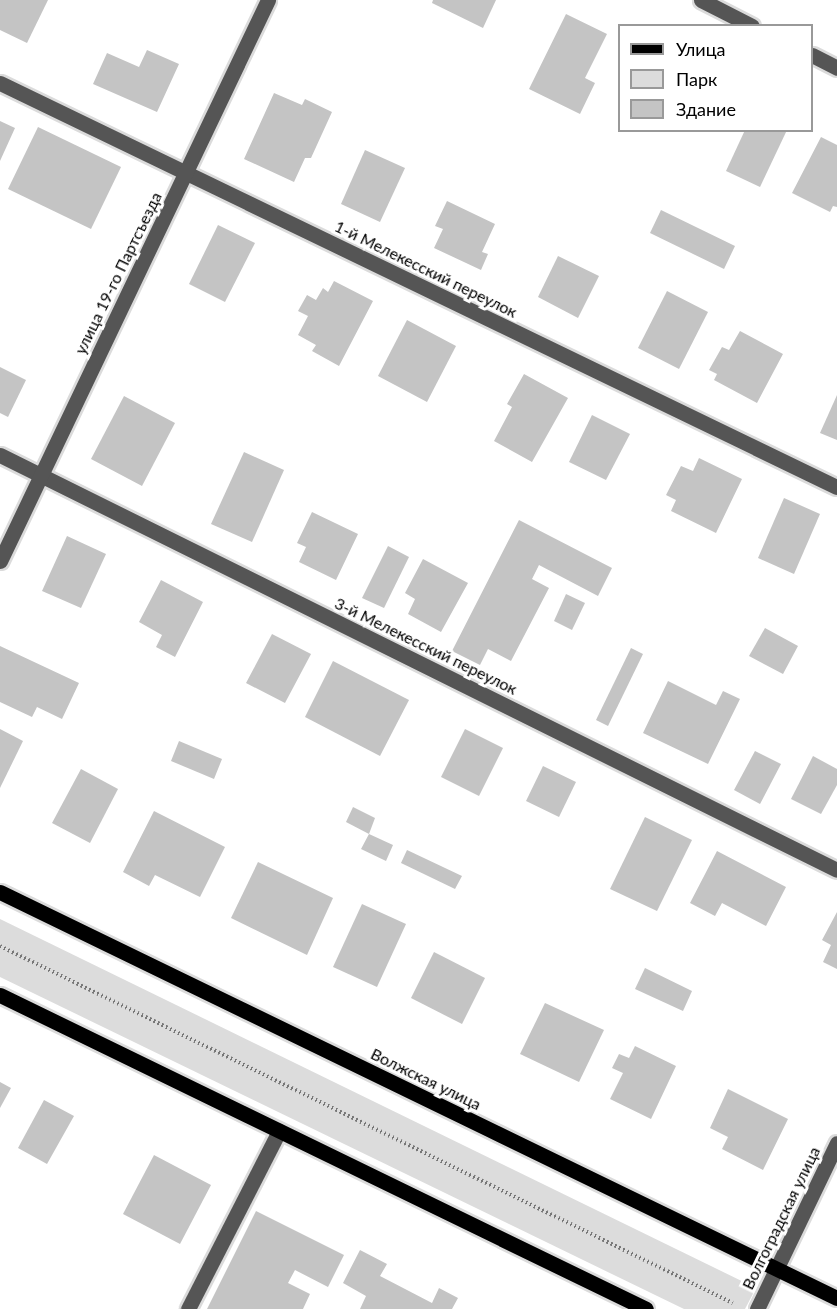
<!DOCTYPE html>
<html>
<head>
<meta charset="utf-8">
<style>
  body { margin:0 }
  #map { position:relative; width:837px; height:1309px; overflow:hidden; background:#fff; font-family:Lato,sans-serif }
  div>[style] { position:absolute }
  [style*='--x'] { left:calc(var(--x)*1px); top:calc(var(--y)*1px); width:calc(var(--w)*1px); rotate:calc(var(--a)*1deg) }
  .green>* { inset:0; background:#dcdcdc }
  .building>* { inset:0; background:#c4c4c4 }
  .path>* { height:4px; margin-top:-2px; transform-origin:0; background:repeating-linear-gradient(90deg,#777 0 1.5px,transparent 0 4.5px) }
  .roads { filter:drop-shadow(2px 0 #dbdbdb) drop-shadow(-2px 0 #dbdbdb) drop-shadow(0 2px #dbdbdb) drop-shadow(0 -2px #dbdbdb) }
  .minor>* { height:15px; margin:-7.5px; padding:0 7.5px; transform-origin:7.5px; border-radius:7.5px; background:#555 }
  .major>* { height:15px; margin:-7.5px; padding:0 7.5px; transform-origin:7.5px; border-radius:7.5px; background:#000 }
  span { translate:-50% -50%; white-space:nowrap; text-align:center; line-height:1.15; -webkit-text-stroke:6px #fff; paint-order:stroke }
  .street-label { font-size:16px; color:#000 }
  .legend { position:absolute; left:618px; top:24px; width:195px; height:108px; box-sizing:border-box; background:#fff; border:2px solid #999; margin:0; padding:8px 10px; list-style:none; font-size:18px; color:#000 }
  .legend li { display:flex; align-items:center; gap:12px; height:30px }
  .legend b { width:30px; border:2px solid #999 }
</style>
</head>
<body>
<div id="map">
  <div class="green">
    <i style="clip-path:polygon(0 919px,756px 1288px,745px 1309px,684px 1309px,0 977px)"></i>
  </div>
  <div class="building">
    <i style="clip-path:polygon(0 0,48px 0,27px 43px,0 30px)"></i>
    <i style="clip-path:polygon(433px 0,496px 0,483px 28px,432px 3px)"></i>
    <i style="clip-path:polygon(566px 14px,607px 34px,585px 78px,595px 83px,580px 114px,529px 89px)"></i>
    <i style="clip-path:polygon(147px 50px,179px 64px,157px 112px,93px 84px,107px 53px,139px 67px)"></i>
    <i style="clip-path:polygon(274px 93px,302px 105px,305px 99px,332px 112px,311px 158px,305px 158px,294px 182px,244px 159px)"></i>
    <i style="clip-path:polygon(0 121px,15px 128px,0 161px)"></i>
    <i style="clip-path:polygon(38px 127px,121px 167px,91px 229px,8px 189px)"></i>
    <i style="clip-path:polygon(745px 130px,787px 130px,760px 187px,726px 171px)"></i>
    <i style="clip-path:polygon(821px 137px,837px 145px,837px 207px,833px 206px,830px 212px,792px 193px)"></i>
    <i style="clip-path:polygon(365px 150px,405px 168px,380px 222px,341px 204px)"></i>
    <i style="clip-path:polygon(447px 201px,495px 224px,482px 252px,488px 254px,481px 270px,434px 248px,443px 229px,435px 226px)"></i>
    <i style="clip-path:polygon(661px 210px,735px 246px,724px 269px,650px 233px)"></i>
    <i style="clip-path:polygon(218px 225px,255px 243px,225px 302px,189px 284px)"></i>
    <i style="clip-path:polygon(558px 256px,599px 276px,578px 318px,538px 297px)"></i>
    <i style="clip-path:polygon(334px 281px,373px 301px,339px 366px,312px 351px,316px 345px,298px 335px,308px 316px,298px 311px,307px 295px,316px 300px,323px 288px,328px 292px)"></i>
    <i style="clip-path:polygon(667px 291px,708px 312px,679px 369px,638px 348px)"></i>
    <i style="clip-path:polygon(407px 320px,456px 346px,427px 402px,378px 376px)"></i>
    <i style="clip-path:polygon(740px 331px,783px 354px,757px 403px,714px 380px,717px 374px,709px 370px,722px 347px,729px 350px)"></i>
    <i style="clip-path:polygon(0 367px,26px 380px,8px 417px,0 413px)"></i>
    <i style="clip-path:polygon(524px 374px,568px 398px,532px 462px,494px 441px,512px 407px,507px 404px)"></i>
    <i style="clip-path:polygon(837px 395px,837px 440px,820px 433px)"></i>
    <i style="clip-path:polygon(124px 396px,175px 423px,142px 486px,91px 459px)"></i>
    <i style="clip-path:polygon(592px 415px,630px 434px,606px 480px,569px 462px)"></i>
    <i style="clip-path:polygon(244px 452px,284px 470px,252px 542px,211px 524px)"></i>
    <i style="clip-path:polygon(699px 458px,742px 479px,716px 533px,671px 511px,676px 500px,666px 495px,681px 466px,693px 471px)"></i>
    <i style="clip-path:polygon(784px 498px,820px 514px,794px 574px,758px 558px)"></i>
    <i style="clip-path:polygon(312px 512px,358px 534px,336px 580px,299px 562px,306px 547px,297px 543px)"></i>
    <i style="clip-path:polygon(519px 520px,612px 568px,598px 596px,539px 565px,532px 579px,549px 588px,511px 661px,488px 649px,480px 665px,452px 651px)"></i>
    <i style="clip-path:polygon(67px 536px,106px 554px,81px 608px,42px 591px)"></i>
    <i style="clip-path:polygon(388px 546px,409px 557px,384px 608px,362px 598px)"></i>
    <i style="clip-path:polygon(423px 559px,468px 583px,441px 632px,408px 614px,415px 599px,405px 593px)"></i>
    <i style="clip-path:polygon(161px 580px,203px 602px,175px 657px,156px 647px,162px 635px,139px 622px)"></i>
    <i style="clip-path:polygon(566px 594px,585px 603px,572px 630px,554px 621px)"></i>
    <i style="clip-path:polygon(765px 628px,798px 646px,783px 674px,749px 656px)"></i>
    <i style="clip-path:polygon(272px 634px,311px 654px,285px 703px,246px 683px)"></i>
    <i style="clip-path:polygon(0 646px,79px 683px,62px 719px,37px 707px,32px 717px,0 702px)"></i>
    <i style="clip-path:polygon(631px 648px,643px 654px,608px 726px,596px 720px)"></i>
    <i style="clip-path:polygon(333px 661px,409px 700px,380px 756px,305px 717px)"></i>
    <i style="clip-path:polygon(668px 681px,716px 705px,723px 691px,740px 699px,708px 764px,643px 733px)"></i>
    <i style="clip-path:polygon(0 729px,23px 741px,0 788px)"></i>
    <i style="clip-path:polygon(465px 729px,503px 748px,479px 796px,441px 777px)"></i>
    <i style="clip-path:polygon(179px 741px,222px 759px,214px 779px,171px 761px)"></i>
    <i style="clip-path:polygon(755px 751px,781px 764px,760px 804px,734px 790px)"></i>
    <i style="clip-path:polygon(813px 756px,837px 769px,837px 785px,821px 814px,791px 799px)"></i>
    <i style="clip-path:polygon(543px 766px,576px 782px,559px 817px,526px 801px)"></i>
    <i style="clip-path:polygon(81px 769px,118px 789px,90px 843px,52px 823px)"></i>
    <i style="clip-path:polygon(353px 807px,375px 818px,369px 834px,346px 822px)"></i>
    <i style="clip-path:polygon(154px 811px,225px 847px,200px 897px,155px 875px,149px 886px,123px 872px)"></i>
    <i style="clip-path:polygon(645px 817px,692px 840px,657px 911px,610px 889px)"></i>
    <i style="clip-path:polygon(369px 834px,393px 845px,386px 861px,361px 849px)"></i>
    <i style="clip-path:polygon(407px 850px,462px 876px,455px 889px,401px 863px)"></i>
    <i style="clip-path:polygon(717px 851px,786px 887px,766px 926px,722px 903px,715px 916px,690px 903px)"></i>
    <i style="clip-path:polygon(258px 862px,333px 898px,307px 955px,231px 918px)"></i>
    <i style="clip-path:polygon(362px 904px,406px 924px,377px 987px,333px 967px)"></i>
    <i style="clip-path:polygon(837px 912px,837px 969px,823px 962px,831px 945px,822px 940px)"></i>
    <i style="clip-path:polygon(434px 952px,485px 978px,462px 1024px,411px 998px)"></i>
    <i style="clip-path:polygon(645px 968px,692px 991px,683px 1011px,635px 989px)"></i>
    <i style="clip-path:polygon(545px 1003px,604px 1030px,579px 1082px,520px 1054px)"></i>
    <i style="clip-path:polygon(635px 1046px,676px 1066px,651px 1119px,610px 1099px,623px 1073px,612px 1068px,619px 1054px,629px 1058px)"></i>
    <i style="clip-path:polygon(0 1082px,11px 1088px,0 1108px)"></i>
    <i style="clip-path:polygon(728px 1089px,788px 1119px,763px 1170px,722px 1149px,728px 1137px,710px 1128px)"></i>
    <i style="clip-path:polygon(44px 1100px,74px 1116px,47px 1164px,18px 1148px)"></i>
    <i style="clip-path:polygon(154px 1155px,211px 1185px,180px 1244px,123px 1214px)"></i>
    <i style="clip-path:polygon(256px 1211px,344px 1255px,328px 1287px,295px 1270px,288px 1283px,310px 1294px,303px 1309px,207px 1309px)"></i>
    <i style="clip-path:polygon(360px 1250px,387px 1264px,380px 1276px,432px 1303px,439px 1288px,458px 1298px,452px 1309px,360px 1309px,366px 1296px,343px 1283px)"></i>
  </div>
  <div class="path">
    <i style="--x:0;--y:946;--w:815;--a:25.97"></i>
  </div>
  <div class="roads">
    <div class="minor">
      <i style="--x:701;--y:0;--w:57;--a:27"></i>
      <i style="--x:812;--y:55;--w:28;--a:27"></i>
      <i style="--x:0;--y:83;--w:929;--a:25.77"></i>
      <i style="--x:0;--y:455;--w:934;--a:26.37"></i>
      <i style="--x:0;--y:561;--w:622;--a:-64.47"></i>
      <i style="--x:188;--y:1309;--w:200;--a:-62.9"></i>
      <i style="--x:757;--y:1309;--w:184;--a:-64.3"></i>
    </div>
    <div class="major">
      <i style="--x:0;--y:892;--w:930;--a:25.88"></i>
      <i style="--x:0;--y:995;--w:718;--a:25.92"></i>
    </div>
  </div>
  <div class="street-label">
    <span style="left:426px;top:269px;rotate:26deg">1-й Мелекесский переулок</span>
    <span style="left:118px;top:273px;rotate:-64deg">улица 19-го Партсъезда</span>
    <span style="left:426px;top:646px;rotate:26deg">3-й Мелекесский переулок</span>
    <span style="left:426px;top:1079px;rotate:26deg">Волжская улица</span>
    <span style="left:781px;top:1218px;rotate:-64deg">Волгоградская улица</span>
  </div>
  <ul class="legend">
  <li><b style="height:8px;background:#000"></b>Улица</li>
  <li><b style="height:16px;background:#dcdcdc"></b>Парк</li>
  <li><b style="height:16px;background:#c4c4c4"></b>Здание</li>
  </ul>
</div>
</body>
</html>
